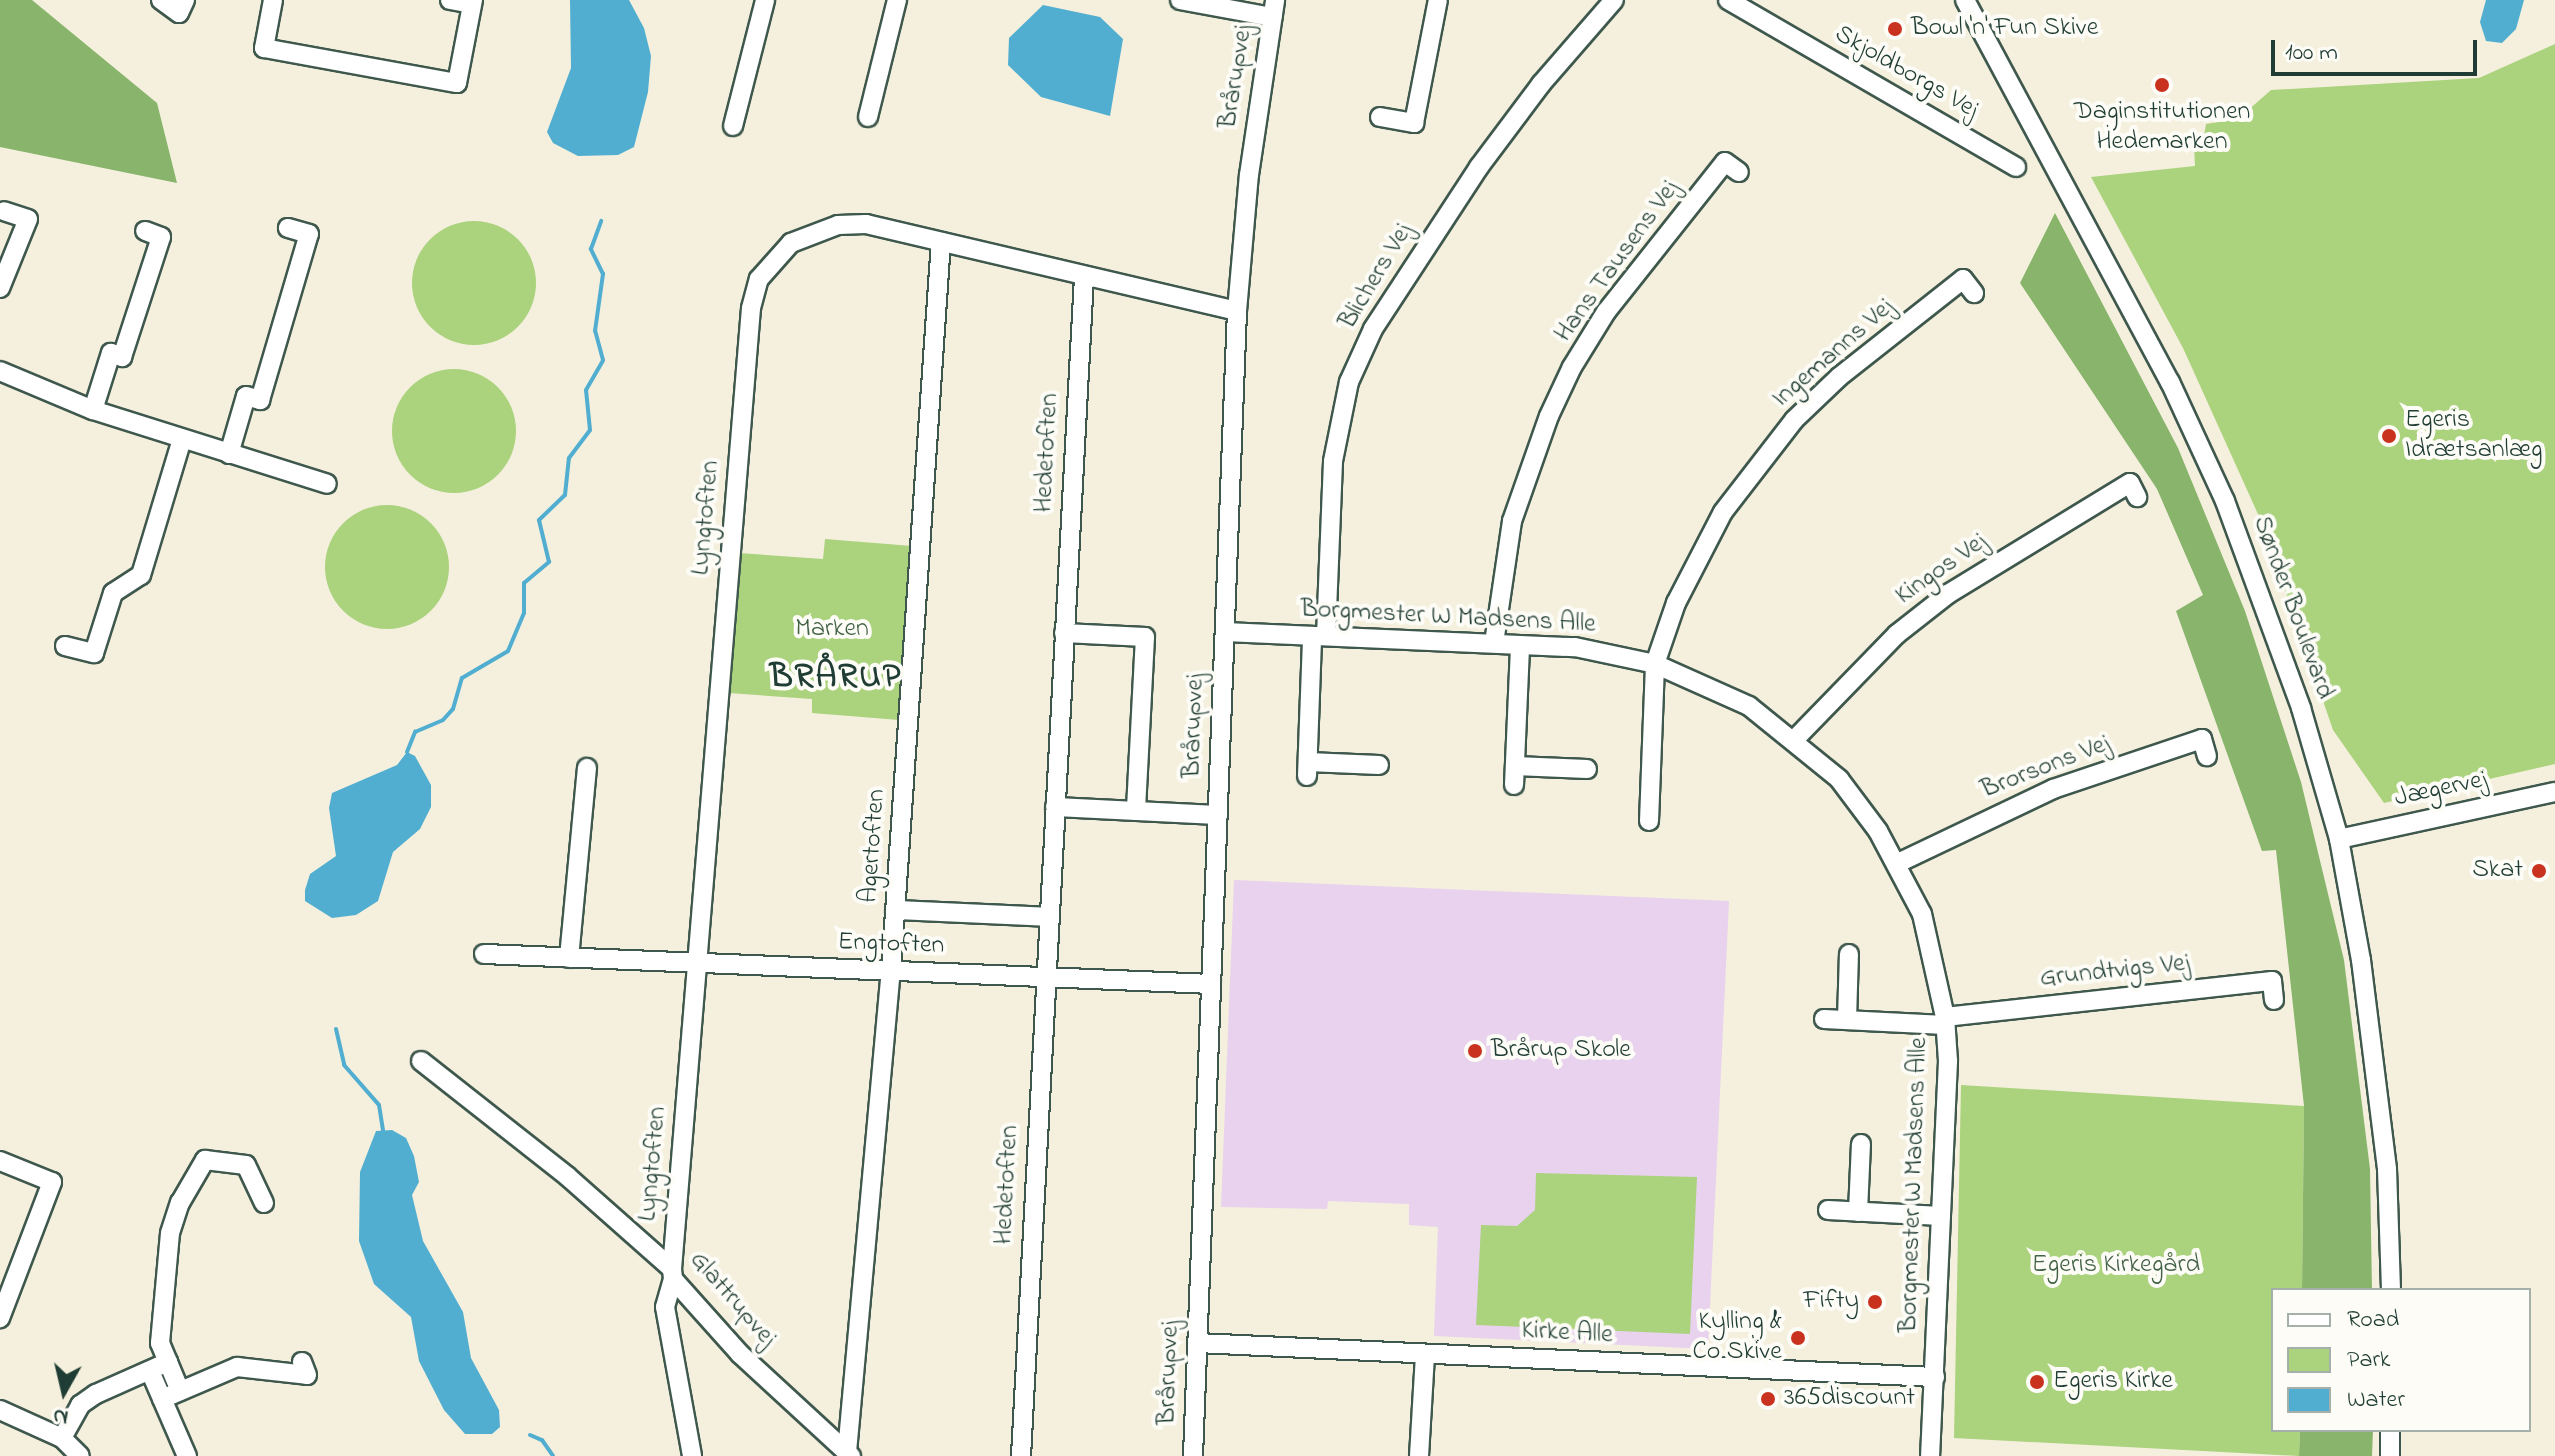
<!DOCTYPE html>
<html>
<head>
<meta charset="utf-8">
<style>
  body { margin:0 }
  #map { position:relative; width:2555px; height:1456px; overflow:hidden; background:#f4f0dd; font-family:"Indie Flower",sans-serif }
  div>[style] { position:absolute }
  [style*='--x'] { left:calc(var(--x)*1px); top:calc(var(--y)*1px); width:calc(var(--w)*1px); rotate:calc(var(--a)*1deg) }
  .built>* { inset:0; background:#e8d2ee }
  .green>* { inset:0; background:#abd27d }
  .round { border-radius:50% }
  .forest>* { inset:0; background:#88b46c }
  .water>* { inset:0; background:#51aed0 }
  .stream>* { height:4px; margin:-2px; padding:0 2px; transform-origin:2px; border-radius:2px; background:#51aed0 }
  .roads { filter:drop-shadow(2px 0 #3f584d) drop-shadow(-2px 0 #3f584d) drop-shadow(0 2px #3f584d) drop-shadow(0 -2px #3f584d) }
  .minor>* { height:18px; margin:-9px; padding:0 9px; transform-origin:9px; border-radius:9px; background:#fff }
  .dots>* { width:22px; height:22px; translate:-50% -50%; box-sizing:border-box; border:4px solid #fdfcf7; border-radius:50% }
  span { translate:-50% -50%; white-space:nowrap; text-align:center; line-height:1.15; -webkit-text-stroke:8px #fdfcf7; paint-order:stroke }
  .poi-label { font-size:26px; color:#1f3d34 }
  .left { translate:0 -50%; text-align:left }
  .right { translate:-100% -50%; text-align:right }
  .street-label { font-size:26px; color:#1f3d34 }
  .park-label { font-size:26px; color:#426246 }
  .district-label { font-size:34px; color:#1f3d34; font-weight:700; letter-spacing:2px }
  .legend { position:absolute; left:2271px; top:1288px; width:260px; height:144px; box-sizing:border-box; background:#fdfcf7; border:2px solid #a4b0a9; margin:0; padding:10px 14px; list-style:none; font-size:24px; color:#1f3d34 }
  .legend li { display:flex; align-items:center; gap:16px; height:40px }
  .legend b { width:40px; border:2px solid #a4b0a9 }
  .north { position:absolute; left:24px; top:1352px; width:80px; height:80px; -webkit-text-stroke:6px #fdfcf7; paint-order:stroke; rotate:188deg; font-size:22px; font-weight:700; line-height:32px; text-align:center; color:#1f3d34 }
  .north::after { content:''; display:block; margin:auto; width:28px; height:36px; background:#1f3d34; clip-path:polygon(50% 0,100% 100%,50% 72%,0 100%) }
  .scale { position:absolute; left:2271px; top:40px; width:206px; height:36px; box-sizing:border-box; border:4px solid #1f3d34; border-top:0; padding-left:10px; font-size:24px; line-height:28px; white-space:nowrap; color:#1f3d34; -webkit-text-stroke:6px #fdfcf7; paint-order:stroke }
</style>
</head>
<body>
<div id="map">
  <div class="built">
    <i style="clip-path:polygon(1234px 880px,1729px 901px,1708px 1349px,1434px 1336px,1438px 1227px,1409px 1225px,1409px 1204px,1328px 1201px,1327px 1209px,1221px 1207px)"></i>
  </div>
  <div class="green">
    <i style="clip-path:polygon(2555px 44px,2555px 764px,2384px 803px,2333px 730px,2262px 523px,2183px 348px,2091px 177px,2195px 166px,2194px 144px,2203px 142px,2206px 124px,2238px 119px,2271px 90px,2479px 78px)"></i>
    <i class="round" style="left:412px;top:221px;width:124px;height:124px"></i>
    <i class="round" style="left:392px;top:369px;width:124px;height:124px"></i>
    <i class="round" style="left:325px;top:505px;width:124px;height:124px"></i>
    <i style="clip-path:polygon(825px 539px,912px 546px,899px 720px,812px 713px,812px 699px,729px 693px,739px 553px,823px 559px)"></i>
    <i style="clip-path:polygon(1961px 1085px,2304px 1106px,2302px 1290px,2273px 1290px,2273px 1430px,2300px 1430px,2299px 1456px,1954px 1438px)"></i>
    <i style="clip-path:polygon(1536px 1173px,1697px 1177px,1690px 1334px,1476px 1325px,1481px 1225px,1517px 1226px,1535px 1210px)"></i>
  </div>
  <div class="forest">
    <i style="clip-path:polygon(0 0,32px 0,157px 103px,177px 183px,0 147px)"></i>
    <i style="clip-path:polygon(2055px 213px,2178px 448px,2245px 611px,2301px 782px,2344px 960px,2370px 1169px,2372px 1290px,2302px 1290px,2304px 1106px,2276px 850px,2262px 851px,2176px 611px,2203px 595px,2157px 489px,2020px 283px)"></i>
    <i style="clip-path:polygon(2300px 1430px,2373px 1430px,2372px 1456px,2299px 1456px)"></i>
  </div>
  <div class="water">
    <i style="clip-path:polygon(570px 0,629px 0,644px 28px,651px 56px,648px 92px,634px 147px,618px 155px,578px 156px,553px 143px,547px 132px,571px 68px)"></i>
    <i style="clip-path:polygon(2486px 0,2524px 0,2516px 29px,2502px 43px,2486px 41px,2480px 22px)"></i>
    <i style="clip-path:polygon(1043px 5px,1100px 17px,1123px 39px,1110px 116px,1041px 97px,1008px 65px,1009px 38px)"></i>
    <i style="clip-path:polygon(407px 752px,415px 756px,431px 785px,431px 807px,420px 829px,393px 852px,378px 901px,356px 915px,332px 918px,305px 901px,305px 890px,310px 874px,336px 856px,329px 808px,332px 793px,397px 765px)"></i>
    <i style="clip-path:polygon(392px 1130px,406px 1138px,414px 1156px,419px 1182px,412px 1195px,423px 1241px,463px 1312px,471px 1358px,499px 1410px,500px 1427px,492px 1434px,465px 1434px,444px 1410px,419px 1361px,411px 1317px,374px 1284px,359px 1241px,360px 1172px,376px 1131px)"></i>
  </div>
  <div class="stream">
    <i style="--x:407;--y:752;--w:22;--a:-68"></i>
    <i style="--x:415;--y:732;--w:30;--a:-23"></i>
    <i style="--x:443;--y:720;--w:15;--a:-48"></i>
    <i style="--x:453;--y:709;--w:32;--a:-74"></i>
    <i style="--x:462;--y:678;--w:53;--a:-30.4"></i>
    <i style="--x:508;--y:651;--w:41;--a:-67.2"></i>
    <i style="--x:524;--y:613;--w:30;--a:-90"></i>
    <i style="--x:524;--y:583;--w:33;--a:-40"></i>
    <i style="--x:549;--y:562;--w:43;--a:-103.4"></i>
    <i style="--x:539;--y:520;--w:36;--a:-44"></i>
    <i style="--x:565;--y:495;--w:37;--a:-84"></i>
    <i style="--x:569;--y:458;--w:35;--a:-53"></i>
    <i style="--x:590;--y:430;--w:40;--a:-95.7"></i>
    <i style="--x:586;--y:390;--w:34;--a:-60"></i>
    <i style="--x:603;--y:360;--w:30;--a:-105"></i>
    <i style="--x:595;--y:331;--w:58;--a:-82"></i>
    <i style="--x:603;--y:274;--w:28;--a:-116"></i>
    <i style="--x:591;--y:249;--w:30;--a:-70"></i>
    <i style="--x:336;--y:1029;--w:37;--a:77"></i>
    <i style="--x:344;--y:1065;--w:53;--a:48.8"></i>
    <i style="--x:379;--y:1105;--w:26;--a:81"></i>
    <i style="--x:530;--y:1435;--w:13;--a:23"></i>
    <i style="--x:542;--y:1440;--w:19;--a:55"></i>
  </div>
  <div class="roads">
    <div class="minor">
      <i style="--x:161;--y:0;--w:22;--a:36"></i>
      <i style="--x:179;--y:13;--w:14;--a:-65"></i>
      <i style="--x:273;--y:0;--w:49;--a:100.6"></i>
      <i style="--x:264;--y:48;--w:196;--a:10.3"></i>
      <i style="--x:457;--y:83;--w:85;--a:-79.1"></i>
      <i style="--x:450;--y:0;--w:22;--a:10"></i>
      <i style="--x:1180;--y:0;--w:94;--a:10.5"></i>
      <i style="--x:1728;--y:0;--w:333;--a:30.1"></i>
      <i style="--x:1965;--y:0;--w:434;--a:61.8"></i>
      <i style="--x:2170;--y:382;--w:131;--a:65.2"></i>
      <i style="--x:2225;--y:501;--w:221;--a:69.8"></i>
      <i style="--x:2301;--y:708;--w:136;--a:73.8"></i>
      <i style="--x:2339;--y:839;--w:123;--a:79.7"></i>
      <i style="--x:2361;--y:960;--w:211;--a:82.9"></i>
      <i style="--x:2387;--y:1169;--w:121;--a:88.1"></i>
      <i style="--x:868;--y:117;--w:121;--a:-76.1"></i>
      <i style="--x:1380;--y:117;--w:35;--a:10"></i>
      <i style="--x:1414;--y:123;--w:125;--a:-79"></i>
      <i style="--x:733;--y:126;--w:130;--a:-75.7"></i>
      <i style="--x:0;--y:288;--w:74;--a:-67.9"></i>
      <i style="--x:28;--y:219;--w:25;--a:-162"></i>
      <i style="--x:0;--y:371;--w:101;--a:22.8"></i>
      <i style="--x:93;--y:410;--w:245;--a:17.5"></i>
      <i style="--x:93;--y:410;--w:60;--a:-72.5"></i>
      <i style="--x:111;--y:353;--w:12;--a:20"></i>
      <i style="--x:122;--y:357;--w:126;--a:-72"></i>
      <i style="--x:161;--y:237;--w:17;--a:-159"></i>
      <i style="--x:229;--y:454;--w:60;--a:-73.7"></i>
      <i style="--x:246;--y:396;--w:15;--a:16"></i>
      <i style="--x:260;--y:400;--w:173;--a:-73.6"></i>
      <i style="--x:309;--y:234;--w:22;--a:-164"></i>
      <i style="--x:1225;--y:632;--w:350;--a:2.5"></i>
      <i style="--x:1575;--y:647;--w:82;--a:12"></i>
      <i style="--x:1655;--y:664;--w:103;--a:24.1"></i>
      <i style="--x:1749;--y:706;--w:116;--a:39"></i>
      <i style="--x:1839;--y:779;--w:65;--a:53.1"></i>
      <i style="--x:1878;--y:831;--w:94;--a:62.1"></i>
      <i style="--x:1922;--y:914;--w:106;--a:77.4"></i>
      <i style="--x:1945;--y:1017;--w:44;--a:86.1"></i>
      <i style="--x:1948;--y:1061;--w:395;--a:92.6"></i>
      <i style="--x:1064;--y:633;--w:81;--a:2.8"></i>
      <i style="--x:1145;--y:637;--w:174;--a:93"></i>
      <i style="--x:1326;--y:636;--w:175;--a:-87.7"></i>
      <i style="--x:1333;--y:461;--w:81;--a:-78.6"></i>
      <i style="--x:1349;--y:382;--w:58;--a:-65.6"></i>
      <i style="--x:1373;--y:329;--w:194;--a:-56.8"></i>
      <i style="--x:1479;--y:167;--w:104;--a:-53.2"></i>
      <i style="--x:1541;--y:84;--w:111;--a:-49"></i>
      <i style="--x:1494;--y:643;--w:123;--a:-81.6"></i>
      <i style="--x:1512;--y:521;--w:111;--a:-70.6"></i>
      <i style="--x:1549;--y:416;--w:54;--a:-64.9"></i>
      <i style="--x:1572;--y:367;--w:65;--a:-58.3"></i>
      <i style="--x:1606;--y:312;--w:191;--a:-51.6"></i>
      <i style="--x:1725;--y:162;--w:17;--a:36"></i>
      <i style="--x:65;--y:646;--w:30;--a:14"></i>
      <i style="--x:94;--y:653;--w:63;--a:-72.4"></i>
      <i style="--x:113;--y:593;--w:33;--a:-33"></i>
      <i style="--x:141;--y:575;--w:142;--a:-73.2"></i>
      <i style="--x:1795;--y:739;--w:146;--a:-45.8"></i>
      <i style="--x:1897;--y:634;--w:65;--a:-38.1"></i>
      <i style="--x:1948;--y:594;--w:213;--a:-31.4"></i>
      <i style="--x:2130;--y:483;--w:16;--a:63"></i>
      <i style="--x:1308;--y:762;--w:71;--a:2.4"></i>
      <i style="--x:1515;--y:766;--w:72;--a:2.4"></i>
      <i style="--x:1307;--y:776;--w:139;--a:-87.9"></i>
      <i style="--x:1514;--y:785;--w:140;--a:-87.5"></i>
      <i style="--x:1055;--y:807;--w:163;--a:2.8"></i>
      <i style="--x:1649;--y:821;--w:157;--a:-87.8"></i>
      <i style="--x:1655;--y:664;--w:65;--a:-71"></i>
      <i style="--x:1676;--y:603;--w:102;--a:-62.7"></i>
      <i style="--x:1723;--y:512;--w:116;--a:-52.3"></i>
      <i style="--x:1794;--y:420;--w:62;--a:-43.7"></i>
      <i style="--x:1839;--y:377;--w:158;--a:-38.3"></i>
      <i style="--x:1963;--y:279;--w:18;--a:52"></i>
      <i style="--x:2339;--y:839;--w:221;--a:-12.3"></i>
      <i style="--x:1898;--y:863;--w:172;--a:-25.5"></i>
      <i style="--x:2053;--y:789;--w:157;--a:-18.6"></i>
      <i style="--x:2202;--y:739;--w:18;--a:74"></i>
      <i style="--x:895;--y:910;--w:153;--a:2.6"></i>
      <i style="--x:484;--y:954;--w:728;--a:2.36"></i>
      <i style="--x:569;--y:958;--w:191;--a:-84.6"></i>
      <i style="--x:1945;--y:1017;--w:329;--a:-6.3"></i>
      <i style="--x:2272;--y:981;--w:19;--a:84"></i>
      <i style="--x:1824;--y:1019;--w:121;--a:2.8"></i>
      <i style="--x:1847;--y:1020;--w:66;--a:-88.3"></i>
      <i style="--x:421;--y:1061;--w:186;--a:38.2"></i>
      <i style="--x:567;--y:1176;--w:140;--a:41.5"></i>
      <i style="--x:672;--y:1269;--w:10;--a:84"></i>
      <i style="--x:673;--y:1279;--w:101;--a:48.2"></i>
      <i style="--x:740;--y:1354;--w:151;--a:42.6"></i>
      <i style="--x:0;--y:1161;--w:56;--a:22"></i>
      <i style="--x:52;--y:1182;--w:146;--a:110.9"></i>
      <i style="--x:1828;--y:1210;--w:113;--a:3"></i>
      <i style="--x:1858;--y:1212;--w:68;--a:-87.5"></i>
      <i style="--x:672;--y:1269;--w:964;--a:-85.3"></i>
      <i style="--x:751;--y:308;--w:30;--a:-75"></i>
      <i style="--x:759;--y:279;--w:48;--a:-48.4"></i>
      <i style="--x:791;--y:243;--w:50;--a:-21"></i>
      <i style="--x:838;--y:225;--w:28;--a:-2"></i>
      <i style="--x:866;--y:224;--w:381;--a:13.2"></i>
      <i style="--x:673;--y:1279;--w:29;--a:106"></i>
      <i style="--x:665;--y:1307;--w:151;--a:79.7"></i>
      <i style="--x:1197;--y:1343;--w:739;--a:2.64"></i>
      <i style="--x:150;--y:1371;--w:93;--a:66.5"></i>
      <i style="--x:180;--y:1391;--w:52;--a:-112.6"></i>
      <i style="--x:160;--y:1343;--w:110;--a:-84.8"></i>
      <i style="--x:170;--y:1233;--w:32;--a:-72"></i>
      <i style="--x:180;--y:1203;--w:50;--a:-59.8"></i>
      <i style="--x:205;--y:1160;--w:41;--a:7"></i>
      <i style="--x:246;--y:1165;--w:42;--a:64.7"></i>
      <i style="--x:162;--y:1399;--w:82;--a:-23.1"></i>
      <i style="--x:237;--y:1367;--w:70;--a:6.5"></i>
      <i style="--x:307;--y:1375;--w:14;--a:-111"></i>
      <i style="--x:0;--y:1410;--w:68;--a:24.3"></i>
      <i style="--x:62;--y:1438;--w:25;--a:45"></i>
      <i style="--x:62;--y:1438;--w:38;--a:-61"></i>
      <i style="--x:80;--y:1405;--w:19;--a:-35"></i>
      <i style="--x:96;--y:1394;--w:79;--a:-24"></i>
      <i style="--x:847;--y:1452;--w:483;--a:-84.8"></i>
      <i style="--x:891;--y:971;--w:731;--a:-86.08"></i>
      <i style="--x:1021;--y:1456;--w:1182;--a:-86.94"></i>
      <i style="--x:1193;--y:1456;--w:1146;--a:-87.8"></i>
      <i style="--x:1237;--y:311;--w:137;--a:-85"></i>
      <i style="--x:1249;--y:175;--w:177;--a:-81.5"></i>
      <i style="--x:1419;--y:1456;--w:102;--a:-86.6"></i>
      <i style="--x:2390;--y:1456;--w:26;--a:-90"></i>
    </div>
  </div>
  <div class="dots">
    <i style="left:1895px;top:29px;background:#c8321e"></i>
    <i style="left:2162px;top:85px;background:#c8321e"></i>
    <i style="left:2389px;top:436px;background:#c8321e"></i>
    <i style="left:2539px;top:871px;background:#c8321e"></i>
    <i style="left:1475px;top:1051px;background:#c8321e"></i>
    <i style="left:1875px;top:1302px;background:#c8321e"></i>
    <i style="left:1798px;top:1338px;background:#c8321e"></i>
    <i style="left:2037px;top:1382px;background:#c8321e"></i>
    <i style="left:1768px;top:1399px;background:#c8321e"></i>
  </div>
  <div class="poi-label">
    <span class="left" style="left:1911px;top:29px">Bowl 'n' Fun Skive</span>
    <span style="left:2162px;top:128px">Daginstitutionen<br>Hedemarken</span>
    <span class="left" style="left:2405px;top:436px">Egeris<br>Idrætsanlæg</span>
    <span class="right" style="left:2523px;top:871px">Skat</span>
    <span class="left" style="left:1491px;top:1051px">Brårup Skole</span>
    <span class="right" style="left:1859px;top:1302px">Fifty</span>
    <span class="right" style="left:1782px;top:1338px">Kylling &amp;<br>Co Skive</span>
    <span class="left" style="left:2053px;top:1382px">Egeris Kirke</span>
    <span class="left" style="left:1784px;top:1399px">365discount</span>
  </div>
  <div class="street-label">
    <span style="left:1906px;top:73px;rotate:30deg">Skjoldborgs Vej</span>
    <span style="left:1237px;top:77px;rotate:-81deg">Brårupvej</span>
    <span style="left:1618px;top:262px;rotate:-54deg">Hans Tausens Vej</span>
    <span style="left:1377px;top:277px;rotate:-59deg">Blichers Vej</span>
    <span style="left:1834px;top:354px;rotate:-41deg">Ingemanns Vej</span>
    <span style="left:1048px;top:453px;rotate:-87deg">Hedetoften</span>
    <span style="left:707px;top:518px;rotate:-85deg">Lyngtoften</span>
    <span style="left:1942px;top:570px;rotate:-35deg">Kingos Vej</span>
    <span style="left:2292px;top:608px;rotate:70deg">Sønder Boulevard</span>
    <span style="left:1448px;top:618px;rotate:3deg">Borgmester W Madsens Alle</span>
    <span style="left:1195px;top:726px;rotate:-88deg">Brårupvej</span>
    <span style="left:2046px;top:768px;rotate:-21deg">Brorsons Vej</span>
    <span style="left:2441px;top:790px;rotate:-12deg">Jægervej</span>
    <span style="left:874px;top:846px;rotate:-86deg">Agertoften</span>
    <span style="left:891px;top:945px;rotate:2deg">Engtoften</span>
    <span style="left:2115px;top:972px;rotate:-6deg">Grundtvigs Vej</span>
    <span style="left:654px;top:1164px;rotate:-85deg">Lyngtoften</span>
    <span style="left:1008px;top:1185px;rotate:-87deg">Hedetoften</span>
    <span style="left:1915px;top:1185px;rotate:-88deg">Borgmester W Madsens Alle</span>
    <span style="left:732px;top:1300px;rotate:49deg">Glattrupvej</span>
    <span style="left:1567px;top:1334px;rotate:3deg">Kirke Alle</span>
    <span style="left:1170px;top:1373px;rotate:-88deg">Brårupvej</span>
  </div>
  <div class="park-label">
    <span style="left:832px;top:630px">Marken</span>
    <span style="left:2116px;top:1266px">Egeris Kirkegård</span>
  </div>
  <div class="district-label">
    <span style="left:836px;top:679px">BRÅRUP</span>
  </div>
  <ul class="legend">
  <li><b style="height:10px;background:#fff"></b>Road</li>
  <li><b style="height:22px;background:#abd27d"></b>Park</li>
  <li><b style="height:22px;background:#51aed0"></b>Water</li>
  </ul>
  <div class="north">N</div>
  <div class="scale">100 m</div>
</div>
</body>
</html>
